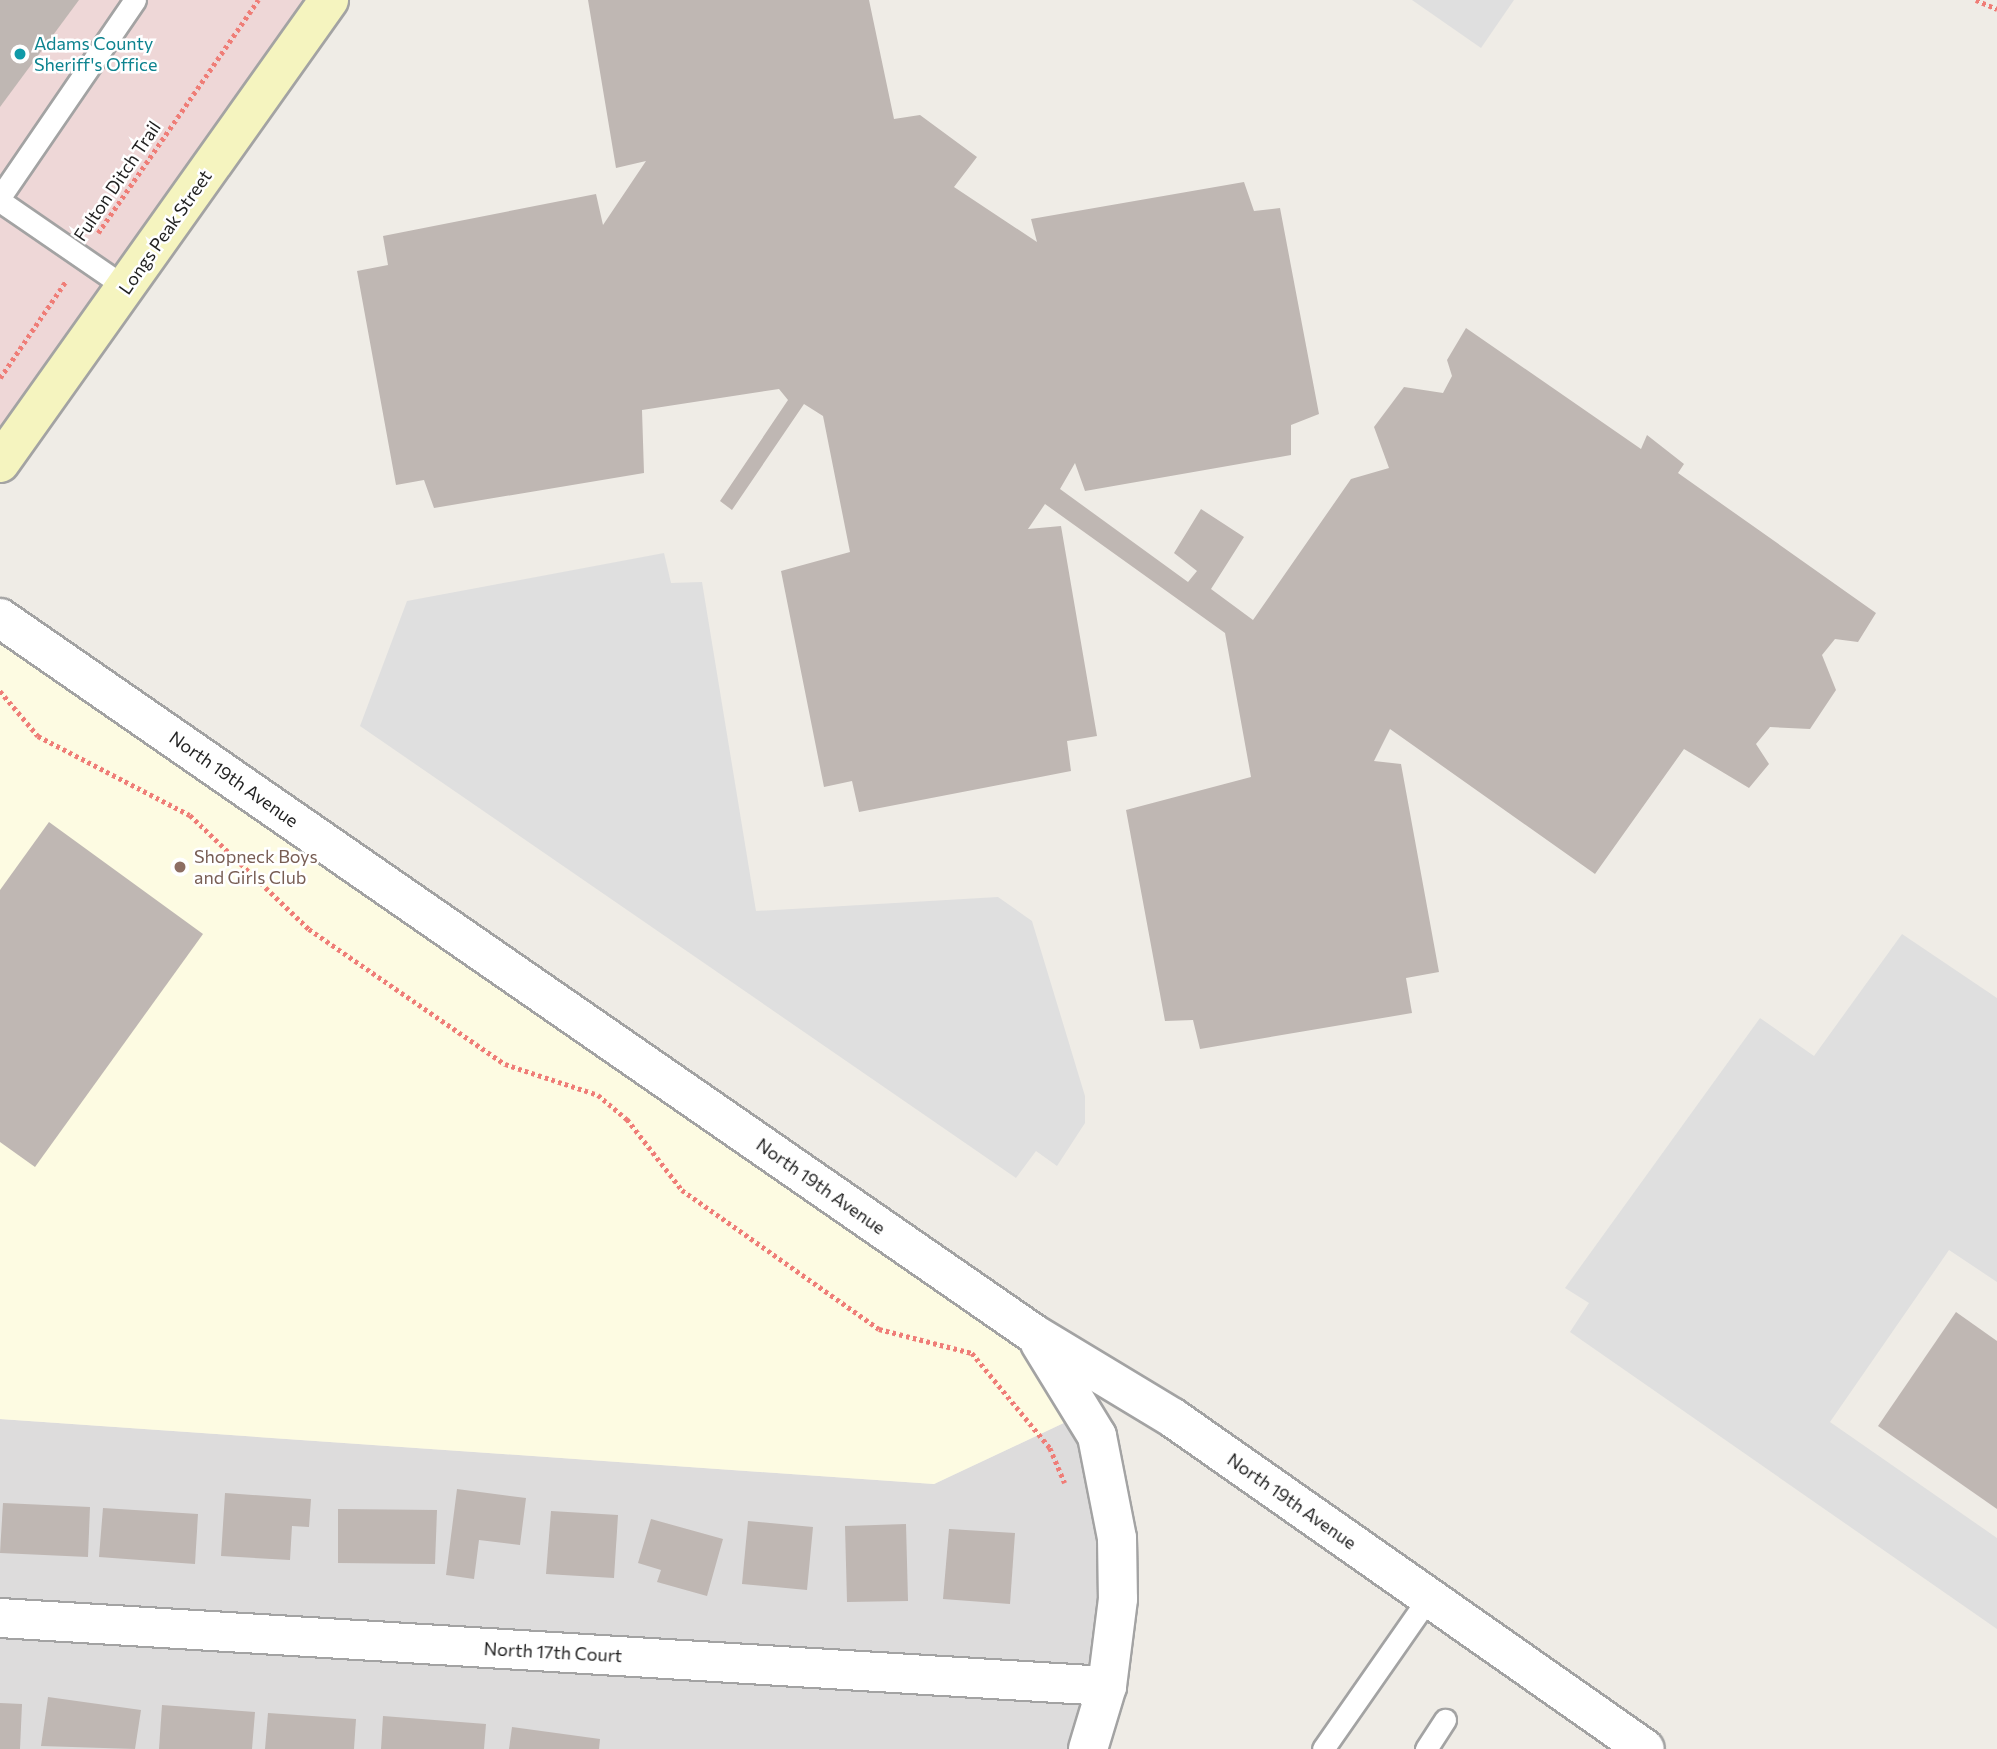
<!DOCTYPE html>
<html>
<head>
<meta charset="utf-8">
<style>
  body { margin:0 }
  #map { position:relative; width:1997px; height:1749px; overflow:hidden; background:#efece6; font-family:Commissioner,sans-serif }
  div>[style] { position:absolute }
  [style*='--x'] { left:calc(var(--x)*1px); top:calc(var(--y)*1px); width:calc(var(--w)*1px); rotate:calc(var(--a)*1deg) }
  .residential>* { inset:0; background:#dddcdc }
  .commercial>* { inset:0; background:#eed7d7 }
  .education>* { inset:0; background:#fdfbe2 }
  .parking>* { inset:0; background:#dfdfdf }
  .building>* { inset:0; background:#bfb7b3 }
  .path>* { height:4.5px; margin-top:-2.25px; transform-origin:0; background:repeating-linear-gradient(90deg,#ef7d77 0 3.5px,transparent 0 7px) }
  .roads { filter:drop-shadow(2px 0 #a3a3a3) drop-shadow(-2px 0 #a3a3a3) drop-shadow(0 2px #a3a3a3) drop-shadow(0 -2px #a3a3a3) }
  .lane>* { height:21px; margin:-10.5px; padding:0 10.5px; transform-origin:10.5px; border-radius:10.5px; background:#fff }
  .street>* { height:38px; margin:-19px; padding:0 19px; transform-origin:19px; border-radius:19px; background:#fff }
  .secondary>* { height:38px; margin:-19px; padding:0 19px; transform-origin:19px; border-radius:19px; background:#f5f4bf }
  .dots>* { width:19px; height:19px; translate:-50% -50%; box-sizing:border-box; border:4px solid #fff; border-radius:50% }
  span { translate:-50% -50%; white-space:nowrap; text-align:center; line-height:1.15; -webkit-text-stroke:5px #fff; paint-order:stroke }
  .culture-label { font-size:18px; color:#0d838f }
  .left { translate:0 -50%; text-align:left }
  .street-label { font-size:18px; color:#1f1f1f }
  .education-label { font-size:18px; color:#785e54 }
</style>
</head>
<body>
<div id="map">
  <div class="residential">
    <i style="clip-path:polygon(1087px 1412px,1118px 1599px,1078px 1684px,1087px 1749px,0 1749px,0 1419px,934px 1484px)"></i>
  </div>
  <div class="commercial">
    <i style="clip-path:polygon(0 0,329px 0,0 463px)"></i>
  </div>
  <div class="education">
    <i style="clip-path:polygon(0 618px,1034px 1334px,1087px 1412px,934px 1484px,0 1419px)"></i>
  </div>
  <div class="parking">
    <i style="clip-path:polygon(1412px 0,1514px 0,1481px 48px)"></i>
    <i style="clip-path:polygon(664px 553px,671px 583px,702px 582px,756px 911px,998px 897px,1032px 921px,1085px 1096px,1085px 1123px,1057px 1166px,1036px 1151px,1016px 1178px,360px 726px,407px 601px)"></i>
    <i style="clip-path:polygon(1902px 934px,1997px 998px,1997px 1282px,1949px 1250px,1830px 1422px,1997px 1538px,1997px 1629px,1570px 1332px,1589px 1303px,1565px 1288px,1760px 1018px,1814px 1056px)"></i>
  </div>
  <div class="building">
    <i style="clip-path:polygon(0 0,79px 0,0 107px)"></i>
    <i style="clip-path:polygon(588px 0,869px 0,894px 119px,920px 115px,977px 157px,954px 187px,1037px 242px,1031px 219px,1244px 182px,1254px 211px,1280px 208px,1319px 414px,1291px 425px,1291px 455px,1085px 491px,1075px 463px,1060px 489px,1188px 582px,1197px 571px,1174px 553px,1201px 509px,1244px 537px,1211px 589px,1253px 620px,1351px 479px,1389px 468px,1374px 427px,1404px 387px,1443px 393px,1452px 376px,1447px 360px,1466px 328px,1641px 449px,1647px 435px,1684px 464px,1678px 473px,1876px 613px,1858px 642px,1835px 639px,1822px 655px,1836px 690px,1810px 729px,1770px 727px,1756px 744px,1769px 764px,1749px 788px,1684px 749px,1595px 874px,1390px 729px,1374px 761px,1401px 764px,1439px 972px,1406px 978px,1412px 1013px,1200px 1049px,1193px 1020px,1165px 1021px,1126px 810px,1251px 777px,1225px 633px,1045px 504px,1028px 529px,1061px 526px,1097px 736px,1067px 741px,1071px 771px,859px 812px,852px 781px,824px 787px,781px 571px,850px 552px,823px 416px,804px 404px,732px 510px,720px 501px,788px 400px,779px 389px,642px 410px,644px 473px,434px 508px,424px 480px,396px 485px,357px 271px,388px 265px,383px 236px,596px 194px,603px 225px,646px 161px,616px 168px)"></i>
    <i style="clip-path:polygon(49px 822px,203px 934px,35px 1167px,0 1142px,0 890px)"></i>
    <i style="clip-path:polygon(1956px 1312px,1997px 1341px,1997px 1509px,1878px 1426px)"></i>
    <i style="clip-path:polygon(457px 1489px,526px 1498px,520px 1545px,479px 1540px,474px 1579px,446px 1575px)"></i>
    <i style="clip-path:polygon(225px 1493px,311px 1499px,309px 1527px,292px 1526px,290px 1560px,221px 1556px)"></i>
    <i style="clip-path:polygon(3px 1503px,90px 1507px,88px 1557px,0 1553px)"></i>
    <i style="clip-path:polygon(103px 1508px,198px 1514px,195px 1564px,99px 1557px)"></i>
    <i style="clip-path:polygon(338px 1509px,437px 1510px,435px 1564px,338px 1563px)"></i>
    <i style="clip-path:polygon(551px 1511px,618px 1515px,614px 1578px,546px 1574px)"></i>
    <i style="clip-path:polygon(651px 1519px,723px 1539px,707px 1596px,657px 1582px,661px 1570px,638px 1563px)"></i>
    <i style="clip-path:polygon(748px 1521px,813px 1527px,807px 1590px,742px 1584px)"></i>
    <i style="clip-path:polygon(906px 1524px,908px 1601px,847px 1602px,845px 1526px)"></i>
    <i style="clip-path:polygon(949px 1529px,1015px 1533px,1010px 1604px,943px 1599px)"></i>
    <i style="clip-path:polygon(48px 1697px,141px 1710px,135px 1749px,41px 1746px)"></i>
    <i style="clip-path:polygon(0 1703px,22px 1704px,20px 1749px,0 1749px)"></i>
    <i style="clip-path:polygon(162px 1705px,255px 1712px,252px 1749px,159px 1749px)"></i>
    <i style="clip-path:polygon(268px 1713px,356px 1719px,354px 1749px,265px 1749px)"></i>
    <i style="clip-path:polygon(383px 1716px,486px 1724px,484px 1749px,381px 1749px)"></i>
    <i style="clip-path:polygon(512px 1727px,600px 1739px,599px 1749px,509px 1749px)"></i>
  </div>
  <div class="path">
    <i style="--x:1976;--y:0;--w:23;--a:23"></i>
    <i style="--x:98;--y:233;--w:283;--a:-55.5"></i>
    <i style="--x:0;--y:378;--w:117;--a:-55.8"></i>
    <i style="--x:0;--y:691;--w:59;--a:49.8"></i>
    <i style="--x:38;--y:736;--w:171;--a:27.5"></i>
    <i style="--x:190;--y:815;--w:165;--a:43.8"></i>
    <i style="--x:309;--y:929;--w:238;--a:34.6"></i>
    <i style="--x:505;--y:1064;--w:98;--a:18.4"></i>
    <i style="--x:598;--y:1095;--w:38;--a:40"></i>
    <i style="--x:627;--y:1119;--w:90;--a:52.2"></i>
    <i style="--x:682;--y:1190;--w:241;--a:35.2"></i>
    <i style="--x:879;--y:1329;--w:96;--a:14.5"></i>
    <i style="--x:972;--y:1353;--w:123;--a:50.6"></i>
    <i style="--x:1050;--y:1448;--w:38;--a:67"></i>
  </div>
  <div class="roads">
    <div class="lane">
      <i style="--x:0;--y:197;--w:239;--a:-55.6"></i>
      <i style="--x:0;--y:201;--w:152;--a:34.5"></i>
      <i style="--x:1323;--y:1749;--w:185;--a:-55.1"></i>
      <i style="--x:1426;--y:1749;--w:35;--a:-57"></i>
    </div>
    <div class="street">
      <i style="--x:0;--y:618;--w:1258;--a:34.7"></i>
      <i style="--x:1034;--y:1334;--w:162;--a:31.1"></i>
      <i style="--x:1173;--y:1418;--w:576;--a:35.04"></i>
      <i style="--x:1040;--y:1343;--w:109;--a:58.5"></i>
      <i style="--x:1097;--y:1436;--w:104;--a:78.9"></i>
      <i style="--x:1117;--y:1538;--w:61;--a:89.1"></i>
      <i style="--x:1118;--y:1599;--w:88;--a:97.2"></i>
      <i style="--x:1107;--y:1686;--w:66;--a:106.8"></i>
      <i style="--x:0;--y:1618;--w:1109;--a:3.52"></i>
    </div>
    <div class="secondary">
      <i style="--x:0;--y:463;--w:568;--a:-54.6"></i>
    </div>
  </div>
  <div class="dots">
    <i style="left:20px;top:54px;background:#0f9aa8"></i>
    <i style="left:180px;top:867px;background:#8d6e63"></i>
  </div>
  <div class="culture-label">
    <span class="left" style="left:34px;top:54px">Adams County<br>Sheriff's Office</span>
  </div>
  <div class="street-label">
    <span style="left:117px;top:181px;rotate:-56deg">Fulton Ditch Trail</span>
    <span style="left:165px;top:232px;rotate:-55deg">Longs Peak Street</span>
    <span style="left:234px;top:779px;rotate:35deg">North 19th Avenue</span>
    <span style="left:821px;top:1186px;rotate:35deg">North 19th Avenue</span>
    <span style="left:1292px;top:1501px;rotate:35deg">North 19th Avenue</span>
    <span style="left:553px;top:1652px;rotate:3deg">North 17th Court</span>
  </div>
  <div class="education-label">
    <span class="left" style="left:194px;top:867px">Shopneck Boys<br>and Girls Club</span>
  </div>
</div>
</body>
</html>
